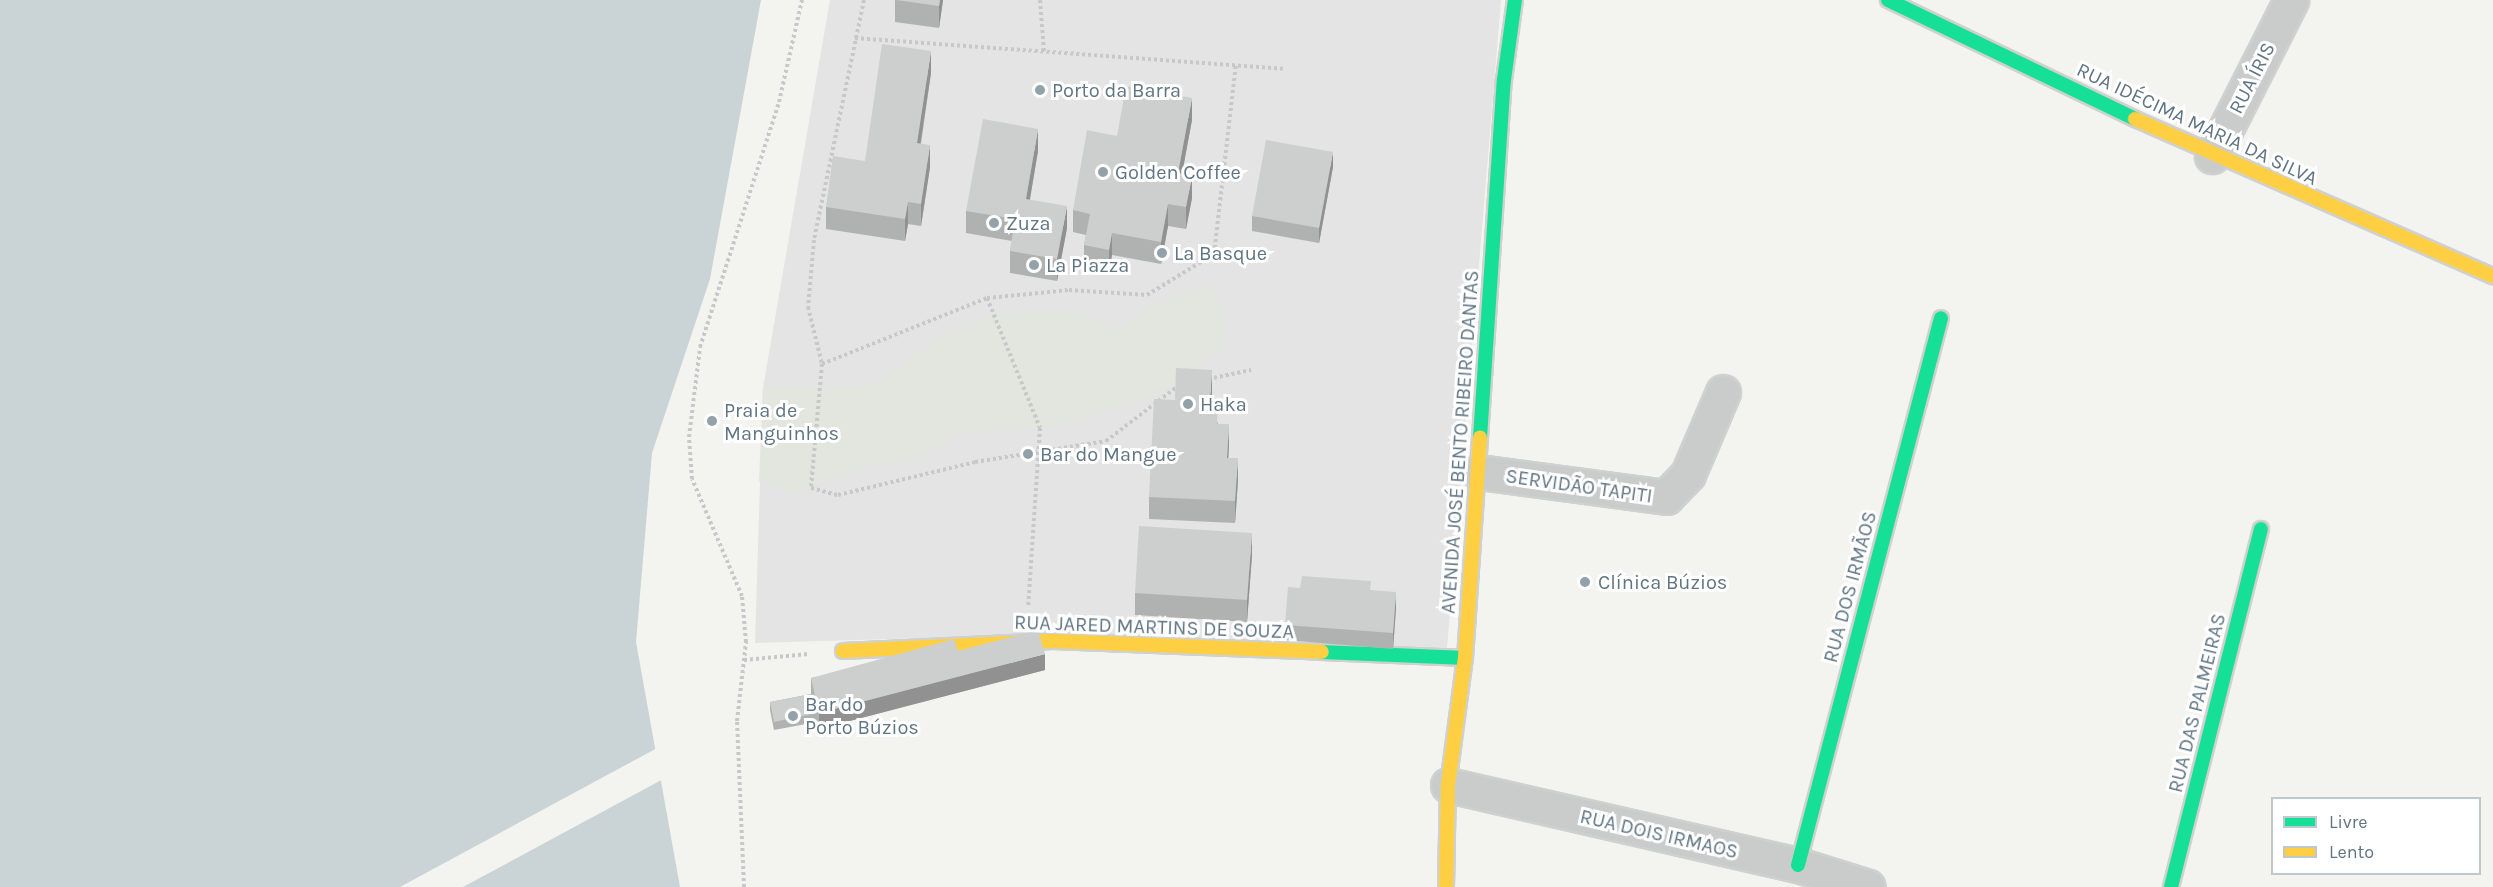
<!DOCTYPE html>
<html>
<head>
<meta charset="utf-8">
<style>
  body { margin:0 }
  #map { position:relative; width:2493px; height:887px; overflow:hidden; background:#f3f3f0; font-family:Karla,sans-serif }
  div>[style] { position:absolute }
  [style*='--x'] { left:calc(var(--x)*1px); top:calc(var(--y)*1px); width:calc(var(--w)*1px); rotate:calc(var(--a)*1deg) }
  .built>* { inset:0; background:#e3e4e3 }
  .green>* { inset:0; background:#e2e6de }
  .water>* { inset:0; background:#cad4d6 }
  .pier>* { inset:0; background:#f3f3f0 }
  .path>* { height:4px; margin-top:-2px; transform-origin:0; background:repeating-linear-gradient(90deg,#c8c8c9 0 3px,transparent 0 6px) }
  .roads { filter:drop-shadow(2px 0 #cfd1d0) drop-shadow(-2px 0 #cfd1d0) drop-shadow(0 2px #cfd1d0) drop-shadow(0 -2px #cfd1d0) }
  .street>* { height:33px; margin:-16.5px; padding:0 16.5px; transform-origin:16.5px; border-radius:16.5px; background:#cacccc }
  .fast>* { height:14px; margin:-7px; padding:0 7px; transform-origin:7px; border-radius:7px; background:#16e098 }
  .slow>* { height:14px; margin:-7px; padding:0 7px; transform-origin:7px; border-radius:7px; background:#ffcf43 }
  .wall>* { inset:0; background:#b0b2b1 }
  .shaded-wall>* { inset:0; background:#909190 }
  .building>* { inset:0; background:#cdcfce }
  .dots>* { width:16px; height:16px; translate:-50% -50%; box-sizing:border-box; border:3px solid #fff; border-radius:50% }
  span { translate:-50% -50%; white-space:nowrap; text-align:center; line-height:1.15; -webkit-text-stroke:6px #fff; paint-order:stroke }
  .street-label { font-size:20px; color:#607583 }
  .poi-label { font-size:20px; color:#607583 }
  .left { translate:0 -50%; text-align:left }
  .legend { position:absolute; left:2271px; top:797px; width:210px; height:78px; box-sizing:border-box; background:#fff; border:2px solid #bfc8cd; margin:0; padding:8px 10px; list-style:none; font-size:18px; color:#607583 }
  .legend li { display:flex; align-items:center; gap:12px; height:30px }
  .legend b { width:30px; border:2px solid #bfc8cd }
</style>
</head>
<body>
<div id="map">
  <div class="built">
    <i style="clip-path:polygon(830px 0,1501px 0,1447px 648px,1060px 634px,755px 643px,763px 388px)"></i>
  </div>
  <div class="green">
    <i style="clip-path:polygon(1209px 284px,1224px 315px,1222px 346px,1167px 391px,1052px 427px,956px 433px,921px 460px,865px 466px,794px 494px,759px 481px,763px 388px,871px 387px,934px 342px,992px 314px,1076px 311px,1118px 332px,1148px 306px)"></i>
  </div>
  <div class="water">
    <i style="clip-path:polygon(0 0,761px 0,710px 279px,652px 453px,636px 642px,680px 887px,0 887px)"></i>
  </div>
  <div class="pier">
    <i style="clip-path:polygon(659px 747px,667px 777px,463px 887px,400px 887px)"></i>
  </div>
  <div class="path">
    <i style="--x:864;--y:0;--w:245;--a:101.8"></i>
    <i style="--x:814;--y:240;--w:67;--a:95.1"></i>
    <i style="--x:808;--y:307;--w:59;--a:76.2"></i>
    <i style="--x:822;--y:364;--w:124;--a:95.1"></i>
    <i style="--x:811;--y:488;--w:28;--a:15"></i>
    <i style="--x:838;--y:495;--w:141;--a:-13.5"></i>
    <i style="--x:975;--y:462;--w:133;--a:-9.1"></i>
    <i style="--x:1106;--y:441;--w:91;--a:-37.4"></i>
    <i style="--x:1040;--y:0;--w:52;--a:85.6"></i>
    <i style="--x:855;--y:38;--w:429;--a:4.1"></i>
    <i style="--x:987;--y:298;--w:140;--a:67.8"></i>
    <i style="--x:1040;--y:428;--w:179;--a:93.8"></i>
    <i style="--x:822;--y:364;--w:178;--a:-21.8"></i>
    <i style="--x:987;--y:298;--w:82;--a:-5.6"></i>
    <i style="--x:1069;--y:290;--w:78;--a:3.7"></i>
    <i style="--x:1147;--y:295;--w:79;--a:-31.5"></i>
    <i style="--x:1214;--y:254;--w:190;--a:-83.4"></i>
    <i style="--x:1208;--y:379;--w:44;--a:-11.8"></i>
    <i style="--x:744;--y:660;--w:65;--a:-5.3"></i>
    <i style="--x:744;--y:887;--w:166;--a:-92.4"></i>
    <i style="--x:737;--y:721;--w:80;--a:-83.5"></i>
    <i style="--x:746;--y:642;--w:46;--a:-95"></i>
    <i style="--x:742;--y:596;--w:127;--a:-113.1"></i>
    <i style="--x:692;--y:479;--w:42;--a:-94.1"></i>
    <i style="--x:689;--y:437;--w:91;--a:-83"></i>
    <i style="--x:700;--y:347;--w:257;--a:-72.1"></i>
    <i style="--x:779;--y:102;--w:105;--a:-77.3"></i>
  </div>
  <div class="roads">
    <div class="street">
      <i style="--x:2212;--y:156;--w:175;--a:-63.1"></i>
      <i style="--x:1479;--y:472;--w:189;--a:7.6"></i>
      <i style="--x:1666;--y:497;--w:32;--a:-46"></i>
      <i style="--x:1688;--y:474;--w:89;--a:-66.9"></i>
      <i style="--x:1448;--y:785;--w:359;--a:12.9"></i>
      <i style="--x:1798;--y:865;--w:73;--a:17.4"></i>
    </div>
    <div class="fast">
      <i style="--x:1888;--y:0;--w:274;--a:25.7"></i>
      <i style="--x:1480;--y:438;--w:359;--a:-86.2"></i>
      <i style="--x:1504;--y:80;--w:81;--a:-82.2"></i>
      <i style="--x:1322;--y:652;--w:143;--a:2.4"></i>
      <i style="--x:1798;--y:865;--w:565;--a:-75.35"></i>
      <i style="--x:2171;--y:887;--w:369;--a:-75.9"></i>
    </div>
    <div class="slow">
      <i style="--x:2135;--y:119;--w:391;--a:23.7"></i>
      <i style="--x:843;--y:651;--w:210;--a:-2.7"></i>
      <i style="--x:1053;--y:641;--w:269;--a:2.3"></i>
      <i style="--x:1446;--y:887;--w:102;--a:-88.9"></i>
      <i style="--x:1448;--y:785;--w:128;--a:-82.4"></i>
      <i style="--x:1465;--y:658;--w:221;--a:-86.1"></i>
    </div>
  </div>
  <div class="wall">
    <i style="clip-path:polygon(895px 0,943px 0,939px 28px,895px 22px)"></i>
    <i style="clip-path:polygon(931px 73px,921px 144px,930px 167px,921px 226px,908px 224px,905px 241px,826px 229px,826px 207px,865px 161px)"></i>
    <i style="clip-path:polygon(1192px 120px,1182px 174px,1192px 198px,1186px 229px,1168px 226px,1161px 264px,1112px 255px,1109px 272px,1084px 267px,1084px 245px,1086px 235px,1073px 232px,1073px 210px,1117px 136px)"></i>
    <i style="clip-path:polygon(1038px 151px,1030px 200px,1067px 228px,1057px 281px,1010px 273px,1010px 251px,1012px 241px,966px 233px,966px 211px)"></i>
    <i style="clip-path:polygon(1333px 167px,1319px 243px,1252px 231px,1252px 216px)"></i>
    <i style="clip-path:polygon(1212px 392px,1211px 400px,1218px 424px,1229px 446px,1228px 458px,1238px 480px,1235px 523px,1149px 519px,1149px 497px,1175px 400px)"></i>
    <i style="clip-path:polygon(1252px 555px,1247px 622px,1135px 615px,1135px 593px)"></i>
    <i style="clip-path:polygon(1300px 588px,1371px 590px,1396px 608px,1393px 649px,1285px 640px,1285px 625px)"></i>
    <i style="clip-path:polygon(958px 651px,1045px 670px,819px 729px,817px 720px,817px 722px,774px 730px,770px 710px,770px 702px,811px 694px,811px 678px)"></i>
  </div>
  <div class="shaded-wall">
    <i style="clip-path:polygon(940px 0,943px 0,939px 28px,939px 6px)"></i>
    <i style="clip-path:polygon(931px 51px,931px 73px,917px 165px,917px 143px)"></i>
    <i style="clip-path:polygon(1192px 98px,1192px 120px,1178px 195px,1178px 173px)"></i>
    <i style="clip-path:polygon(1038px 129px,1038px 151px,1026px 221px,1026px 199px)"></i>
    <i style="clip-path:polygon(930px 145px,930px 167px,921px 226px,921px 204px)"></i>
    <i style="clip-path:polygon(1333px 152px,1333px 167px,1319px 243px,1319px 228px)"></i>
    <i style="clip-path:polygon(1192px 176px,1192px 198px,1186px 229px,1186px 207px)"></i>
    <i style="clip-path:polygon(908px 202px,908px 224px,905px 241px,905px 219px)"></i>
    <i style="clip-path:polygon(1168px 204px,1168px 226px,1161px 264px,1161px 242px)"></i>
    <i style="clip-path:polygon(1067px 206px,1067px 228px,1057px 281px,1057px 259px)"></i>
    <i style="clip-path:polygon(1112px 233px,1112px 255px,1109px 272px,1109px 250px)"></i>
    <i style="clip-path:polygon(1212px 370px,1212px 392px,1210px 422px,1210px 400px)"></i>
    <i style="clip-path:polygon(1229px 424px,1229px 446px,1227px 480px,1227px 458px)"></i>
    <i style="clip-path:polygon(1238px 458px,1238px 480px,1235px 523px,1235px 501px)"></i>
    <i style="clip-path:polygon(1252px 533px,1252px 555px,1247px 622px,1247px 600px)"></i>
    <i style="clip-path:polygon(1396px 592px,1396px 608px,1393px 649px,1393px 633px)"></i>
    <i style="clip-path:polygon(1045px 654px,1045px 670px,819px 729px,819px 713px)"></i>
  </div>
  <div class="building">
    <i style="clip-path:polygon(896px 0,940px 0,939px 6px)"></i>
    <i style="clip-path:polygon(882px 44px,931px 51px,917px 143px,930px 145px,921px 204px,908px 202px,905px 219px,826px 207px,833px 156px,865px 161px)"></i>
    <i style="clip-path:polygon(1126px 86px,1192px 98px,1178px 173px,1192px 176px,1186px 207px,1168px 204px,1161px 242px,1112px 233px,1109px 250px,1084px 245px,1090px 214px,1073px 210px,1087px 130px,1117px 136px)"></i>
    <i style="clip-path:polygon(983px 119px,1038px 129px,1026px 199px,1067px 206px,1057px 259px,1010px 251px,1015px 219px,966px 211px)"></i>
    <i style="clip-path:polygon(1266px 140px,1333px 152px,1319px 228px,1252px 216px)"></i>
    <i style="clip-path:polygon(1176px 368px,1212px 370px,1210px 400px,1218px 401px,1217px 424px,1229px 424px,1227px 458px,1238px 458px,1235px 501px,1149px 497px,1154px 399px,1175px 400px)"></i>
    <i style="clip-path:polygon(1139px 526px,1252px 533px,1247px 600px,1135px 593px)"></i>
    <i style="clip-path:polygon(1302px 576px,1371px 581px,1370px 590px,1396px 592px,1393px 633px,1285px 625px,1288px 587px,1300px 588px)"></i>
    <i style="clip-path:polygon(1038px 630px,1045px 654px,819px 713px,811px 678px,954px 639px,958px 651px)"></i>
    <i style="clip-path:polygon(813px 694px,817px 713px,774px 722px,770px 702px)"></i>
  </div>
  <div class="dots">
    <i style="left:1040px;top:90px;background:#93a1a9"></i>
    <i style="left:1103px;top:172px;background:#93a1a9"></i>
    <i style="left:994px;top:223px;background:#93a1a9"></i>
    <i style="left:1162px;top:253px;background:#93a1a9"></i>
    <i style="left:1034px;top:265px;background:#93a1a9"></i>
    <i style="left:1188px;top:404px;background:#93a1a9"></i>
    <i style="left:712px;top:421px;background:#93a1a9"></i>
    <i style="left:1028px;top:454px;background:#93a1a9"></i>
    <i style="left:1585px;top:582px;background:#93a1a9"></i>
    <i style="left:793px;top:716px;background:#93a1a9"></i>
  </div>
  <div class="street-label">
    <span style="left:2252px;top:78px;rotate:-63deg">RUA ÍRIS</span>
    <span style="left:2197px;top:124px;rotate:25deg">RUA IDÉCIMA MARIA DA SILVA</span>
    <span style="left:1460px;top:442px;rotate:-86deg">AVENIDA JOSÉ BENTO RIBEIRO DANTAS</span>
    <span style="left:1579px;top:486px;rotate:8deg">SERVIDÃO TAPITI</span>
    <span style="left:1850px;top:587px;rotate:-75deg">RUA DOS IRMÃOS</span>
    <span style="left:1154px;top:627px;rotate:2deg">RUA JARED MARTINS DE SOUZA</span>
    <span style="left:2197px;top:703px;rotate:-76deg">RUA DAS PALMEIRAS</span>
    <span style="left:1659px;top:834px;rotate:13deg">RUA DOIS IRMAOS</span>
  </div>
  <div class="poi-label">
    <span class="left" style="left:1052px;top:90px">Porto da Barra</span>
    <span class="left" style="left:1115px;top:172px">Golden Coffee</span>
    <span class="left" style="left:1006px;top:223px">Zuza</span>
    <span class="left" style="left:1174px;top:253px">La Basque</span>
    <span class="left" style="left:1046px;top:265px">La Piazza</span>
    <span class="left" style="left:1200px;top:404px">Haka</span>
    <span class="left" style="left:724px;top:422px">Praia de<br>Manguinhos</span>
    <span class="left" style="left:1040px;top:454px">Bar do Mangue</span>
    <span class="left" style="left:1598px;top:582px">Clínica Búzios</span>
    <span class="left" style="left:805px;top:716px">Bar do<br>Porto Búzios</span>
  </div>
  <ul class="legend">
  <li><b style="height:8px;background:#16e098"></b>Livre</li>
  <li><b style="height:8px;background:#ffcf43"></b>Lento</li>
  </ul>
</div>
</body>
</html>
